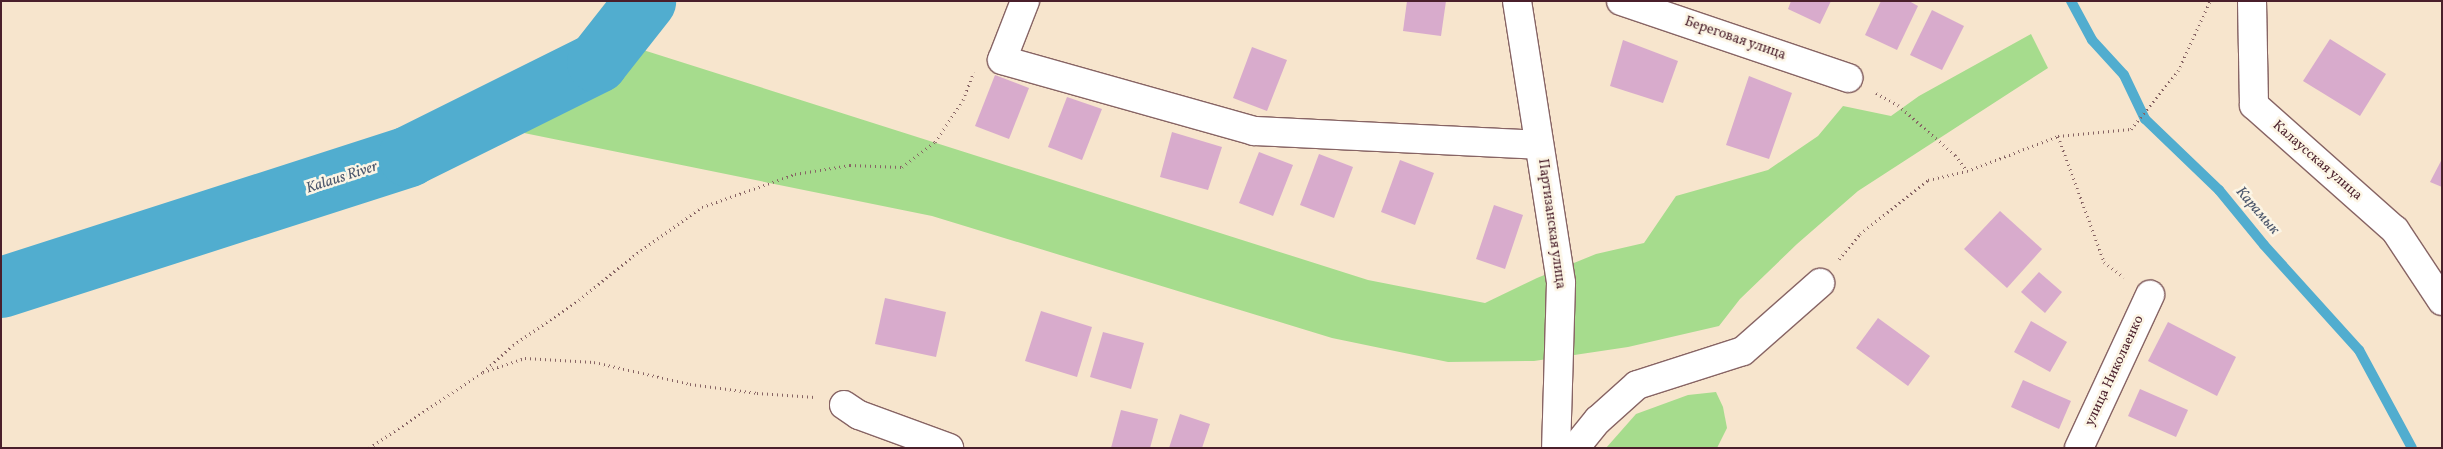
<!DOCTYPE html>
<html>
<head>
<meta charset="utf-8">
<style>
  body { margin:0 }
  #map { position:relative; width:2443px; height:449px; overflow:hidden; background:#f7e5cd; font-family:Vollkorn,serif }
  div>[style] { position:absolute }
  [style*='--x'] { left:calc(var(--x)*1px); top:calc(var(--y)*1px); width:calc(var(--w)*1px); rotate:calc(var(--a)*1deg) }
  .green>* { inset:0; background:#a6dc8d }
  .stream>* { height:10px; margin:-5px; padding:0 5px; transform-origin:5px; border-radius:5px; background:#51adcf }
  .river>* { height:61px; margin:-30.5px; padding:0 30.5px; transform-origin:30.5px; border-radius:30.5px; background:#51adcf }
  .building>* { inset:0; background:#d8abcc }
  .path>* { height:3px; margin-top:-1.5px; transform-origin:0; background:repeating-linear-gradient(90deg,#876464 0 1px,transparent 0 5px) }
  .roads { filter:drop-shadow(1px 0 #876464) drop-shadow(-1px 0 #876464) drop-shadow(0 1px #876464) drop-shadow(0 -1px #876464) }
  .minor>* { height:28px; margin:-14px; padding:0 14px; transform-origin:14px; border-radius:14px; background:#fff }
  span { translate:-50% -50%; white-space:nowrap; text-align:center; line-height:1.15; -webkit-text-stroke:5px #fcf5e5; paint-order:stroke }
  .street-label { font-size:14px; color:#4a1f2b }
  .water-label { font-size:15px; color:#4d586d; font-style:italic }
  .frame { position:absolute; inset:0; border:2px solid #4a1f2b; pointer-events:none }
</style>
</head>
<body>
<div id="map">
  <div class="green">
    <i style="clip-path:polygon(2031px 34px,2048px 68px,1858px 191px,1797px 244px,1740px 299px,1719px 326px,1628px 347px,1534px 361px,1448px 362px,1332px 338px,932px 216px,524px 133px,640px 49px,1368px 280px,1485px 303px,1537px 278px,1596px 254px,1644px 243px,1676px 196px,1768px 170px,1818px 136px,1843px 106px,1891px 116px,1919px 96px)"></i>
    <i style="clip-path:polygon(1716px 392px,1723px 407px,1727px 428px,1717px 448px,1606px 448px,1636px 414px,1688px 395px)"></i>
  </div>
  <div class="stream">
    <i style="--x:2071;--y:1;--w:44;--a:61.7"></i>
    <i style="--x:2092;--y:40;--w:47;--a:47.6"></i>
    <i style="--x:2124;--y:75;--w:49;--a:64.5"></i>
    <i style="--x:2145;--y:119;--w:103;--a:43.8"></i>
    <i style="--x:2219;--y:190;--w:71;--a:50.7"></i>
    <i style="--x:2264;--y:245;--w:142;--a:47.9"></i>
    <i style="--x:2359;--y:350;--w:111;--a:61.6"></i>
  </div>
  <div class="river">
    <i style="--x:1;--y:287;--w:428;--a:-17.8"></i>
    <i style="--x:408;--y:156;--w:211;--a:-26.4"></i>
    <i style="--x:597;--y:62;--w:78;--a:-51.8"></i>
  </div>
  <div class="building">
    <i style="clip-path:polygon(1407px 1px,1446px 1px,1441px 36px,1403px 31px)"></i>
    <i style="clip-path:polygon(1791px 1px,1831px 1px,1820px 24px,1788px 9px)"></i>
    <i style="clip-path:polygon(1881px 1px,1909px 1px,1918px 6px,1897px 50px,1865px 35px)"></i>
    <i style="clip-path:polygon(1932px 10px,1964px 26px,1942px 70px,1910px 55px)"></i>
    <i style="clip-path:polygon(2330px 39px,2386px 74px,2360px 116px,2303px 81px)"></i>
    <i style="clip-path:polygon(1623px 40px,1678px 61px,1663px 103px,1610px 86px)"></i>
    <i style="clip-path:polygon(1252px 47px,1287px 60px,1267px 111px,1233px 98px)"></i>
    <i style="clip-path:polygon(995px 75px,1029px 88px,1009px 139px,975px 126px)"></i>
    <i style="clip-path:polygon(1749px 76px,1792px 93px,1769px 159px,1726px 145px)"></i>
    <i style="clip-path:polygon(1067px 97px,1102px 109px,1082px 160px,1048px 147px)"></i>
    <i style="clip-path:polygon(1172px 132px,1222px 147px,1208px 190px,1160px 177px)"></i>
    <i style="clip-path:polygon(1259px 152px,1293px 165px,1273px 216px,1239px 203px)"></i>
    <i style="clip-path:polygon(1319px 154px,1353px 167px,1334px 218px,1300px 205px)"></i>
    <i style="clip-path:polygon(2442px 159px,2442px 187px,2430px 182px)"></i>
    <i style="clip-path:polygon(1400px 160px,1434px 173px,1415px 225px,1381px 212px)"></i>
    <i style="clip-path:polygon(1494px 205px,1523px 215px,1505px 269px,1476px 259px)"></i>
    <i style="clip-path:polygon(2000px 211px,2042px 249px,2007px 288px,1964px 249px)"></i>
    <i style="clip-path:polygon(2039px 272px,2062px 292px,2045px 313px,2021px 292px)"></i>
    <i style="clip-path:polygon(885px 298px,946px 312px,936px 357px,875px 344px)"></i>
    <i style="clip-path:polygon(1041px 311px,1092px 327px,1077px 377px,1025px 361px)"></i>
    <i style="clip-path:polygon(1878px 318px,1930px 356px,1908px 386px,1856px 348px)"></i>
    <i style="clip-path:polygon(2031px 321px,2067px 342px,2050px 372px,2014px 352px)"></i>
    <i style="clip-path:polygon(2168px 322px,2236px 357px,2217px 396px,2148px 361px)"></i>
    <i style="clip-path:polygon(1103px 332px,1144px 343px,1131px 389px,1090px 377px)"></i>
    <i style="clip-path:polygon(2023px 380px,2071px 401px,2059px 429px,2011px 407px)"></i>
    <i style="clip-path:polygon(2140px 389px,2188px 410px,2176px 437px,2128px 416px)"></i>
    <i style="clip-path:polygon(1121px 410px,1158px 419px,1150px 448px,1111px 448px)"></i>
    <i style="clip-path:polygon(1180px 414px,1210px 424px,1202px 448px,1169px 448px)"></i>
  </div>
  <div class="path">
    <i style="--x:1876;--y:93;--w:25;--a:29"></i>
    <i style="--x:1898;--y:105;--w:76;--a:41.3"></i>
    <i style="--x:1955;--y:155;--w:20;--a:53"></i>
    <i style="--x:2058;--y:136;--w:73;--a:-5.5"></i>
    <i style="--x:2131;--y:129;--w:75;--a:-51"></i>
    <i style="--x:2178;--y:71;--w:77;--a:-65.4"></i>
    <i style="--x:1839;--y:259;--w:33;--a:-50"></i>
    <i style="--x:1860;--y:234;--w:87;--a:-38.5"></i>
    <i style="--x:1928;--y:180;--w:40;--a:-13"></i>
    <i style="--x:1967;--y:171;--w:97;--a:-21"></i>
    <i style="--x:2058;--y:136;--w:134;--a:69.9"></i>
    <i style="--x:2104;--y:262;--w:25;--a:37"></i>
    <i style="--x:483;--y:372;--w:40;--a:-42"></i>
    <i style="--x:513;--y:345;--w:80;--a:-34.3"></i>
    <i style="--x:579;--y:300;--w:70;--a:-39.2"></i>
    <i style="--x:633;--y:256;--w:85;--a:-35.4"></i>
    <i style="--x:702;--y:207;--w:99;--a:-19.5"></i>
    <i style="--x:795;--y:174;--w:56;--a:-9.3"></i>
    <i style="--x:850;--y:165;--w:52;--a:2.2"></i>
    <i style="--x:902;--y:167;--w:41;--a:-37.1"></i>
    <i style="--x:935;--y:142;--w:50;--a:-56.3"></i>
    <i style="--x:963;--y:100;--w:30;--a:-69"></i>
    <i style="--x:369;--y:448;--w:137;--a:-33.7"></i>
    <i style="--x:483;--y:372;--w:44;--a:-18.4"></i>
    <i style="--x:525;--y:358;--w:69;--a:3.3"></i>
    <i style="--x:594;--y:362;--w:98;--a:12.9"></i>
    <i style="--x:690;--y:384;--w:68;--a:7.7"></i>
    <i style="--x:757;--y:393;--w:58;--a:3.9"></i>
  </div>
  <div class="roads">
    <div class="minor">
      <i style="--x:1025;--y:1;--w:63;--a:111.3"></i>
      <i style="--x:1002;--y:60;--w:262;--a:15.7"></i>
      <i style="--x:1254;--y:131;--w:285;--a:2.8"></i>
      <i style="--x:1517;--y:1;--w:285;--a:81.1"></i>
      <i style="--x:1561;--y:283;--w:165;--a:91.7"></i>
      <i style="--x:1621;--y:1;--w:240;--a:18.7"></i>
      <i style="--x:2252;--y:1;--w:104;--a:88.9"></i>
      <i style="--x:2254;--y:105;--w:188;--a:41.6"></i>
      <i style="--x:2395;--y:230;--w:85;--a:56.5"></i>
      <i style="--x:844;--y:405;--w:18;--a:34"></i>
      <i style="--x:859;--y:415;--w:96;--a:20.1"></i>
      <i style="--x:1575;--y:448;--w:36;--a:-51"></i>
      <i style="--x:1598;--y:420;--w:52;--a:-41.9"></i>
      <i style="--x:1637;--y:385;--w:111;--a:-17.8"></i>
      <i style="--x:1743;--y:351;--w:103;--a:-41.4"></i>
      <i style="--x:2079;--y:448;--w:169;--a:-65.1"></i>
    </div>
  </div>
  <div class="street-label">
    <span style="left:1735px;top:39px;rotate:19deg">Береговая улица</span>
    <span style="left:2317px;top:161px;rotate:41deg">Калаусская улица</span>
    <span style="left:1551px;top:224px;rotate:82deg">Партизанская улица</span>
    <span style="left:2115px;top:371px;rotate:-65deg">улица Николаенко</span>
  </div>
  <div class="water-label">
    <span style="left:342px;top:178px;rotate:-18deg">Kalaus River</span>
    <span style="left:2257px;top:211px;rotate:49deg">Карамык</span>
  </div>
  <div class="frame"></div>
</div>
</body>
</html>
